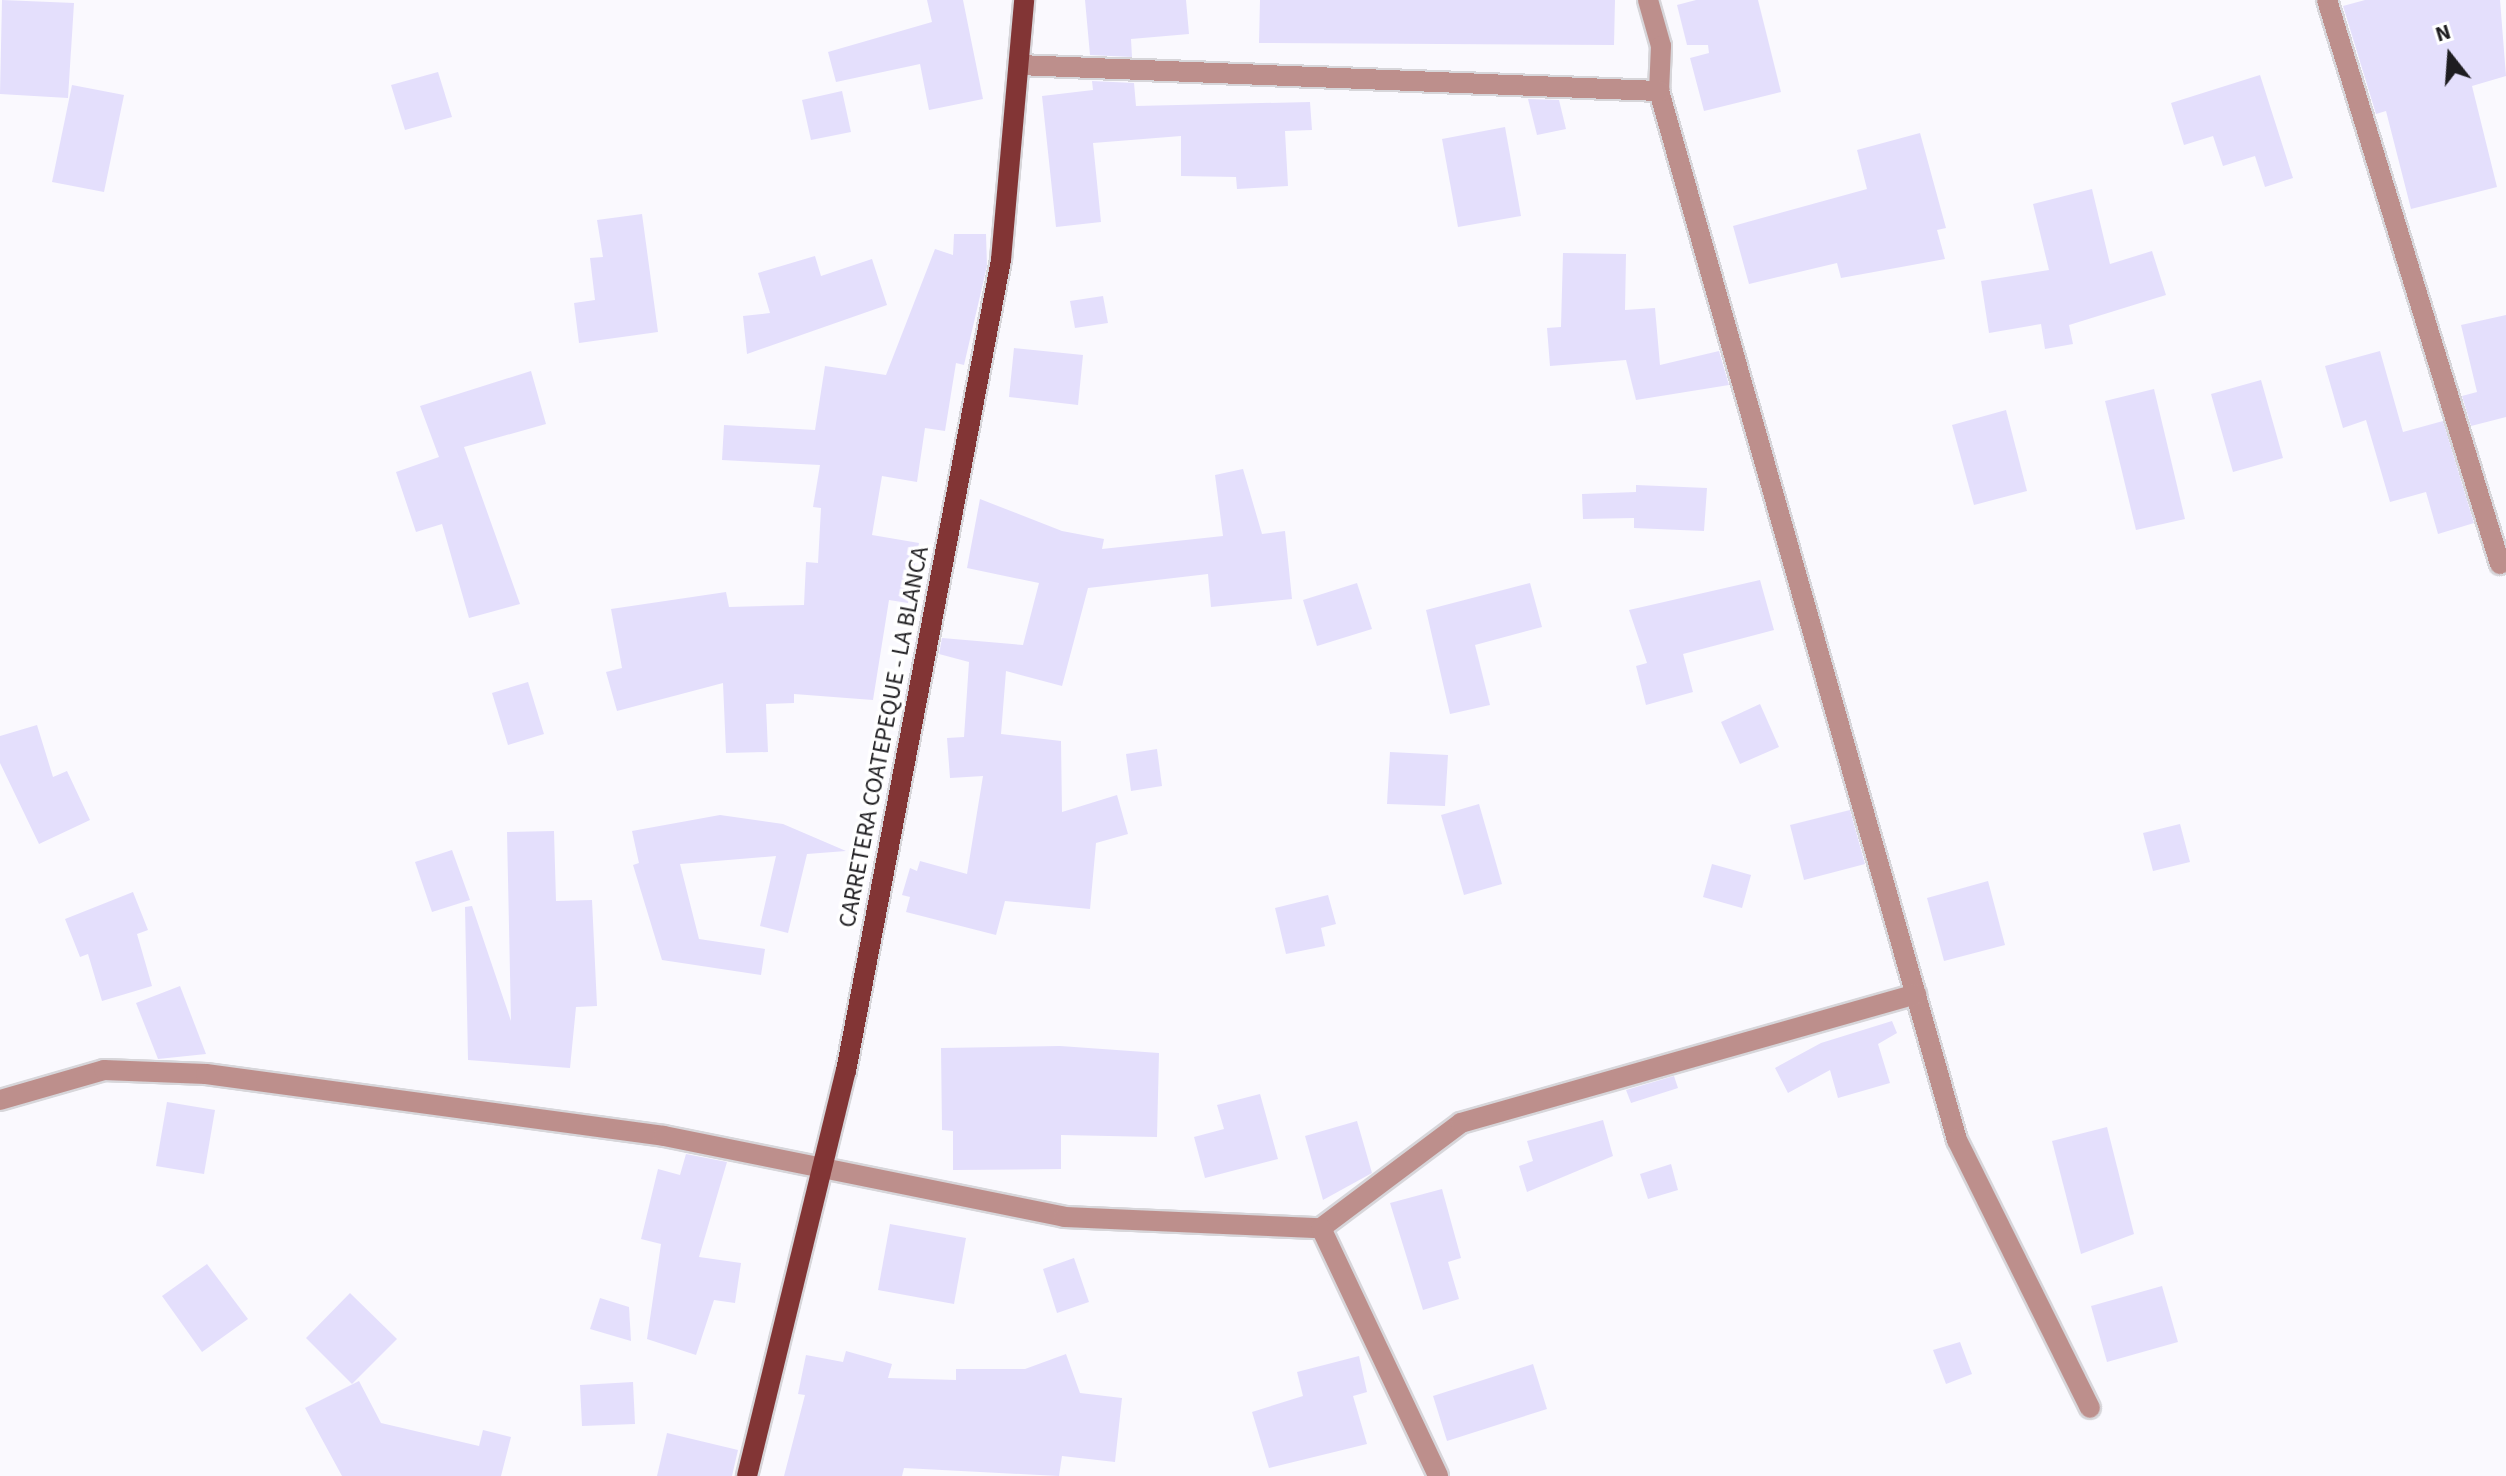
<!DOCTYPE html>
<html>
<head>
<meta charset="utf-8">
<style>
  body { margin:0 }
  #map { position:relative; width:2506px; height:1476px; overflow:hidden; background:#faf9fe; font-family:"Source Sans 3",sans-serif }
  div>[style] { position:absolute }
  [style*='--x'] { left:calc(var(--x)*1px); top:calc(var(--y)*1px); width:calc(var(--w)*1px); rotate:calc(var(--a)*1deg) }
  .building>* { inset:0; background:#e4dffc }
  .roads { filter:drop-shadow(2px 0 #d7d6da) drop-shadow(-2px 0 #d7d6da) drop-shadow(0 2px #d7d6da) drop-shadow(0 -2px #d7d6da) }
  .minor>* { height:20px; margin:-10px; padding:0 10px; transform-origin:10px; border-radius:10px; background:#bd8f8c }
  .major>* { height:20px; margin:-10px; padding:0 10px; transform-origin:10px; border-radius:10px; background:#823535 }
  span { translate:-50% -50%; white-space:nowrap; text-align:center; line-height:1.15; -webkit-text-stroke:7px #fff; paint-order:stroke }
  .street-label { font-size:24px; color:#1e1d20 }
  .north { position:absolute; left:2410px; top:16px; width:80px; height:80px; -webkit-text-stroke:6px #fff; paint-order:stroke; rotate:343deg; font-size:22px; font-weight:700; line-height:32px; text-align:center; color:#1e1d20 }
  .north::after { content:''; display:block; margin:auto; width:28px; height:36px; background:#1e1d20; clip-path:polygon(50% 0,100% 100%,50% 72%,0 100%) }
</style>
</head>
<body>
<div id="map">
  <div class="building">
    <i style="clip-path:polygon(2px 0,74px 3px,68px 98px,0 94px)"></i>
    <i style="clip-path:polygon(927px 0,963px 0,983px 99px,929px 110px,920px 64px,836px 82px,828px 52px,932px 22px)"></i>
    <i style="clip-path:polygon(1085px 0,1186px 0,1189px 34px,1131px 39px,1132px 57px,1090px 55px)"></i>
    <i style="clip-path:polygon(1260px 0,1615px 0,1614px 45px,1259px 43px)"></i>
    <i style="clip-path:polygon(1696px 0,1758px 0,1781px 92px,1704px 111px,1690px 58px,1709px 53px,1708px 45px,1687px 45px,1677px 5px)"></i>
    <i style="clip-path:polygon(2365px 0,2500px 0,2506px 76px,2472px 86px,2497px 187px,2411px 209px,2386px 111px,2376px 114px,2343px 6px)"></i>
    <i style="clip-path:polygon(438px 72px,452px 117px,405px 130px,391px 85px)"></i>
    <i style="clip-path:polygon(2260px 75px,2293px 178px,2265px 187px,2255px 156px,2223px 166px,2213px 136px,2184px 145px,2171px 103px)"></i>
    <i style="clip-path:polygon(1092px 81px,1134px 83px,1136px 106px,1310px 102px,1312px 130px,1285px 131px,1288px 186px,1237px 189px,1236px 177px,1181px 176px,1181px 136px,1093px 143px,1101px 222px,1056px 227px,1042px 96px,1093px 90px)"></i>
    <i style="clip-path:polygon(72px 85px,124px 95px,104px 192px,52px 182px)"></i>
    <i style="clip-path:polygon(842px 91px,851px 132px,811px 140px,802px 100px)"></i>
    <i style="clip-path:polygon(1528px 99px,1559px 100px,1566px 129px,1537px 135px)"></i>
    <i style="clip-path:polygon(1505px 127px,1521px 216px,1458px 227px,1442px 139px)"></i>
    <i style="clip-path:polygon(1920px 133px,1946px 228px,1937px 230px,1945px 259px,1841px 278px,1837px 263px,1749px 284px,1733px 226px,1867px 189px,1857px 150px)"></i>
    <i style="clip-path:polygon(2092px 189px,2110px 264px,2152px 251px,2166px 295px,2069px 325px,2073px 344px,2045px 349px,2041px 324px,1989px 333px,1981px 281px,2049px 270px,2033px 204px)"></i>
    <i style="clip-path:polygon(642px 214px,658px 332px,579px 343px,574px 303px,595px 300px,590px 258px,603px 257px,597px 220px)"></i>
    <i style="clip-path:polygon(954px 234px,986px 234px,987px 266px,964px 365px,956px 363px,945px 431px,925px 428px,917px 482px,882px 476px,872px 535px,919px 543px,908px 603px,889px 600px,873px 700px,794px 694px,794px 703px,766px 704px,768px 752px,726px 753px,723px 683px,617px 711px,606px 672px,622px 668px,611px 609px,726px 592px,729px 607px,804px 605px,806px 562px,818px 563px,821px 508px,813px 507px,820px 465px,722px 460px,724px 425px,815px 430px,825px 366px,886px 375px,935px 249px,953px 255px)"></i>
    <i style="clip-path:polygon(1563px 253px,1626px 254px,1625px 310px,1655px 308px,1660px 365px,1719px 351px,1729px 385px,1636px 400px,1626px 360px,1550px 366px,1547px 328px,1561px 327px)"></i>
    <i style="clip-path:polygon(815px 256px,821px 276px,872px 259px,887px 305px,747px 354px,743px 316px,770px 313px,758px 273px)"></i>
    <i style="clip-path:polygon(1103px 296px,1108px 323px,1075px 328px,1070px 301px)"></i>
    <i style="clip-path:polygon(2506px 315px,2506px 417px,2471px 426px,2462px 396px,2477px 392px,2461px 325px)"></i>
    <i style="clip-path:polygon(1014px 348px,1083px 355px,1078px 405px,1009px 397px)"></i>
    <i style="clip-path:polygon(2380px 351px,2403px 432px,2443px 421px,2474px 523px,2438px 534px,2426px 492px,2390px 502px,2366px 420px,2343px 428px,2325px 366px)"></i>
    <i style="clip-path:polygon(531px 371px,546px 424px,464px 447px,520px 604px,469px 618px,442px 524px,416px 532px,396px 472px,439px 457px,420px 406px)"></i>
    <i style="clip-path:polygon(2261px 380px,2283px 458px,2233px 472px,2211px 394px)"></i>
    <i style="clip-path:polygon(2154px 389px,2185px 519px,2136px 530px,2105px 401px)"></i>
    <i style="clip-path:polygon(2006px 410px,2027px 491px,1974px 505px,1952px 425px)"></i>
    <i style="clip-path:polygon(1243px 469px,1262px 534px,1285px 531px,1292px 599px,1211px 607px,1208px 574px,1088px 588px,1062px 686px,1006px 671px,1001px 734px,1061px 741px,1062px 812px,1117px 795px,1128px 834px,1096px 843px,1090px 909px,1005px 901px,996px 935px,906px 912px,910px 897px,902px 895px,910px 868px,917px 871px,920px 861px,967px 874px,983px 776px,950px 778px,947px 738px,964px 737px,969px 662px,939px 654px,942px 638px,1023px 645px,1039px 583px,967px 568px,980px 499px,1062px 531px,1104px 539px,1102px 549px,1223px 536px,1215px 475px)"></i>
    <i style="clip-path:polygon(1636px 485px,1707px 488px,1704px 531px,1634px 528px,1634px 518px,1583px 519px,1582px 494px,1636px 492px)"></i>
    <i style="clip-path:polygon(1760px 580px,1774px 630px,1683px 654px,1693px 692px,1646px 705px,1636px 666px,1647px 663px,1629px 610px)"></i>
    <i style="clip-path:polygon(1357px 583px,1372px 629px,1317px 646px,1303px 600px)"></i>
    <i style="clip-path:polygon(1530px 583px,1542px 627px,1475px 645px,1490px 705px,1450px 714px,1426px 610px)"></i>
    <i style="clip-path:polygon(528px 682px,544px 734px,508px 745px,492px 693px)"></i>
    <i style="clip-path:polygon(1760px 704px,1779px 747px,1740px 764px,1721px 722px)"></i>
    <i style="clip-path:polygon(37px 725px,53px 777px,67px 771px,90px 820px,39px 844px,0 763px,0 736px)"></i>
    <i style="clip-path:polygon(1157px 749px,1162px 786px,1131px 791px,1126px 754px)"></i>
    <i style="clip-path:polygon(1390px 752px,1448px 755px,1445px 806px,1387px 804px)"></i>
    <i style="clip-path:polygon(1479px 804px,1502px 884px,1464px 895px,1441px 815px)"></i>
    <i style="clip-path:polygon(1850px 810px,1865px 864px,1804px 880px,1790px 825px)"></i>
    <i style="clip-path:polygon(720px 815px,783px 824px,846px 851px,807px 854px,788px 933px,760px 926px,776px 856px,680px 864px,699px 939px,765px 949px,761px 975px,662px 960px,633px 865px,639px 863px,632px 831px)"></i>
    <i style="clip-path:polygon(2180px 824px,2190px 862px,2153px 871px,2143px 833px)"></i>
    <i style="clip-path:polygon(554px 831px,556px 901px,592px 900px,597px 1006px,576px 1007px,570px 1068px,468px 1060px,465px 907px,472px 906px,511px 1021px,507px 832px)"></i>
    <i style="clip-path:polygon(452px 850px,470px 900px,432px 912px,415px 862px)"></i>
    <i style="clip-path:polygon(1712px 864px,1751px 875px,1742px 908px,1703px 897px)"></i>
    <i style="clip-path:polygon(1988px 881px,2005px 945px,1944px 961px,1927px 898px)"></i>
    <i style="clip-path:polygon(133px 892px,148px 930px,137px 934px,152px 986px,102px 1001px,88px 954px,80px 957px,65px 919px)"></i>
    <i style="clip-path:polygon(1328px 895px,1336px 924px,1321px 928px,1325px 946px,1286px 954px,1275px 908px)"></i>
    <i style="clip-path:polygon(180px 986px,206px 1054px,158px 1059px,136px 1003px)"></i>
    <i style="clip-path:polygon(1892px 1021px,1897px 1033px,1878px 1044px,1890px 1083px,1838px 1098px,1830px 1070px,1788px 1093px,1775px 1068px,1821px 1043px)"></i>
    <i style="clip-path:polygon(1060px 1046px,1159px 1053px,1157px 1137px,1061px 1135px,1061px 1169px,953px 1170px,953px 1131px,942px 1130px,941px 1048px)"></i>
    <i style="clip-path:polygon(1674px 1076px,1678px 1088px,1631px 1103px,1626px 1090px)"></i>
    <i style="clip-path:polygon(1260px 1094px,1278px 1159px,1205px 1178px,1194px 1137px,1224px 1129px,1217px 1105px)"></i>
    <i style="clip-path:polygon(167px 1102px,215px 1110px,204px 1174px,156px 1166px)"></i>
    <i style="clip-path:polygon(1603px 1120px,1613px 1156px,1527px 1192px,1519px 1166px,1533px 1161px,1527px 1141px)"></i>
    <i style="clip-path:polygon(1357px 1121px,1372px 1173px,1323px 1200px,1305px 1136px)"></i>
    <i style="clip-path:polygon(2107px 1127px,2134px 1234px,2081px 1254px,2052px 1141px)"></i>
    <i style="clip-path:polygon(686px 1154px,727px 1162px,699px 1257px,741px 1263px,735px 1303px,714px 1300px,696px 1355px,647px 1339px,661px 1244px,641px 1239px,658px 1169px,680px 1175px)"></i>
    <i style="clip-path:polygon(1671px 1164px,1678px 1190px,1648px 1199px,1640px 1174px)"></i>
    <i style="clip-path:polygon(1442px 1189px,1461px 1258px,1448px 1262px,1459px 1299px,1423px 1310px,1390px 1203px)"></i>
    <i style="clip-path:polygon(890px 1224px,966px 1238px,954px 1304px,878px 1290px)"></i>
    <i style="clip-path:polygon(1074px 1258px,1089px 1302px,1057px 1313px,1043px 1269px)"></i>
    <i style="clip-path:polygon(207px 1264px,248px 1319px,202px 1352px,162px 1296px)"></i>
    <i style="clip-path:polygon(2162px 1286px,2178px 1342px,2107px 1362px,2091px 1306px)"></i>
    <i style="clip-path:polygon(350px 1293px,397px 1339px,352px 1384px,306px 1338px)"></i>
    <i style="clip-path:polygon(600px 1298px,629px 1307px,631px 1341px,590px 1329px)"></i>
    <i style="clip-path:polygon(1960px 1342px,1972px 1374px,1946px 1384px,1933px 1350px)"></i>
    <i style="clip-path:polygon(846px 1351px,892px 1364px,888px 1378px,956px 1380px,956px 1369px,1025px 1369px,1066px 1354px,1080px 1393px,1122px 1398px,1115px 1462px,1062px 1456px,1059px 1476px,904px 1468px,902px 1476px,784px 1476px,805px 1395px,798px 1394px,806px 1355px,843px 1362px)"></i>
    <i style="clip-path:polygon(1359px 1356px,1367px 1392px,1353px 1396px,1367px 1444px,1269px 1468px,1252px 1412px,1303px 1396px,1297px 1372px)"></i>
    <i style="clip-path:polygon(1533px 1364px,1547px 1409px,1447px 1441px,1433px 1396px)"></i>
    <i style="clip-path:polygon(359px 1381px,381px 1423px,479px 1446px,483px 1430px,511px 1437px,501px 1476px,342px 1476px,305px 1408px)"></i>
    <i style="clip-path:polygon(633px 1382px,635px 1424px,582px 1426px,580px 1385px)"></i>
    <i style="clip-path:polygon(667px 1433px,738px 1450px,732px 1476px,657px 1476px)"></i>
  </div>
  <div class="roads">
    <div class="minor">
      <i style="--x:1648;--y:0;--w:48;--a:74.2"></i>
      <i style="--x:1661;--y:46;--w:45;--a:92.5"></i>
      <i style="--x:1659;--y:91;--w:1091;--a:74.14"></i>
      <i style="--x:1957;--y:1140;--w:299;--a:63.6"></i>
      <i style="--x:2327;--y:0;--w:590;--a:72.95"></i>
      <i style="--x:1019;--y:65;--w:641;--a:2.33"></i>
      <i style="--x:0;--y:1100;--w:108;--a:-16.1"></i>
      <i style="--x:104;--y:1070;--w:102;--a:2.2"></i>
      <i style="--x:206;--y:1074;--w:462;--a:7.7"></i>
      <i style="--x:664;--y:1136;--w:408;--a:11.4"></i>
      <i style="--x:1064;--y:1217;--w:257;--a:2.5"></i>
      <i style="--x:1321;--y:1228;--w:175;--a:-36.9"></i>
      <i style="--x:1461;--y:1123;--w:473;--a:-15.8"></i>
      <i style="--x:1321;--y:1228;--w:274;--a:64.7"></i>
    </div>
    <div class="major">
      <i style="--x:747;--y:1476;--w:417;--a:-76.3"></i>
      <i style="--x:846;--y:1071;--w:826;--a:-79.18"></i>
      <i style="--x:1001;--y:260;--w:261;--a:-84.9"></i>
    </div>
  </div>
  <div class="street-label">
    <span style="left:884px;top:737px;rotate:-79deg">CARRETERA COATEPEQUE - LA BLANCA</span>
  </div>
  <div class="north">N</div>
</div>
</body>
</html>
